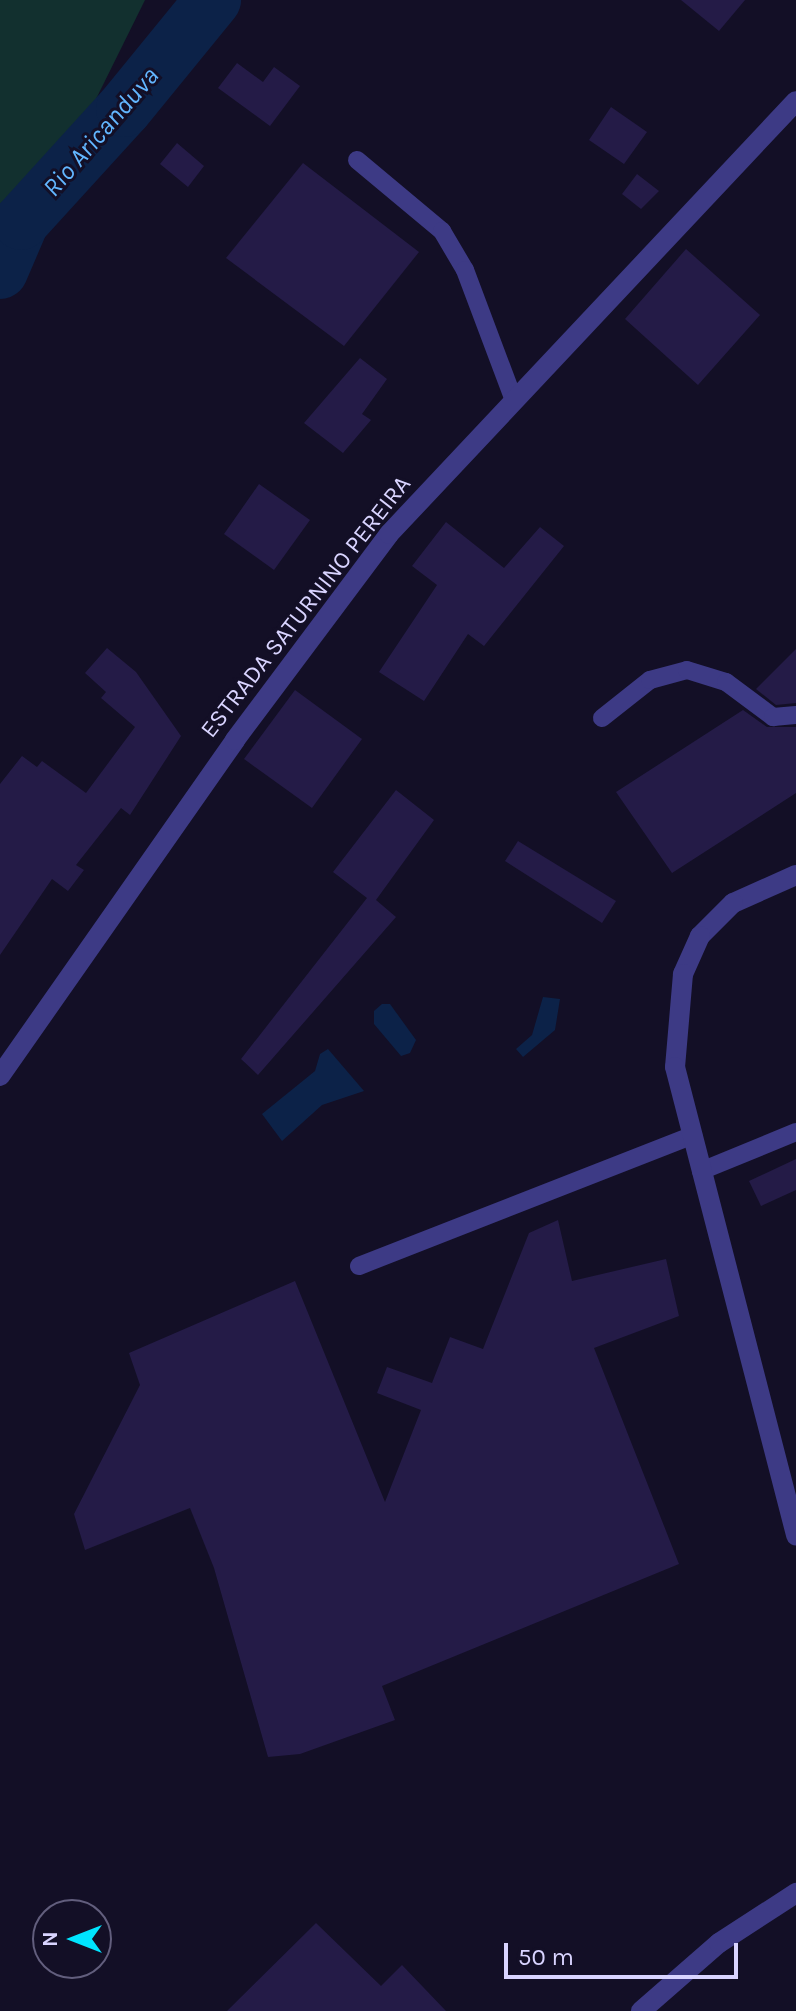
<!DOCTYPE html>
<html>
<head>
<meta charset="utf-8">
<style>
  body { margin:0 }
  #map { position:relative; width:796px; height:2011px; overflow:hidden; background:#130f26; font-family:Karla,sans-serif }
  div>[style] { position:absolute }
  [style*='--x'] { left:calc(var(--x)*1px); top:calc(var(--y)*1px); width:calc(var(--w)*1px); rotate:calc(var(--a)*1deg) }
  .green>* { inset:0; background:#12302f }
  .water>* { inset:0; background:#0c2248 }
  .river>* { height:56px; margin:-28px; padding:0 28px; transform-origin:28px; border-radius:28px; background:#0c2248 }
  .building>* { inset:0; background:#241b47 }
  .lane>* { height:18px; margin:-9px; padding:0 9px; transform-origin:9px; border-radius:9px; background:#3d3a85 }
  .street>* { height:20px; margin:-10px; padding:0 10px; transform-origin:10px; border-radius:10px; background:#3d3a85 }
  span { translate:-50% -50%; white-space:nowrap; text-align:center; line-height:1.15; -webkit-text-stroke:6px #130f26; paint-order:stroke }
  .street-label { font-size:24px; color:#d9d4ff }
  .water-label { font-size:26px; color:#62b6ff; font-style:italic }
  .north { position:absolute; left:32px; top:1899px; width:80px; height:80px; box-sizing:border-box; background:#130f26; border:2px solid #625e7d; border-radius:50%; rotate:270deg; font-size:22px; font-weight:700; line-height:32px; text-align:center; color:#d9d4ff }
  .north::after { content:''; display:block; margin:auto; width:28px; height:36px; background:#00e5ff; clip-path:polygon(50% 0,100% 100%,50% 72%,0 100%) }
  .scale { position:absolute; left:504px; top:1943px; width:234px; height:36px; box-sizing:border-box; border:4px solid #d9d4ff; border-top:0; padding-left:10px; font-size:24px; line-height:28px; white-space:nowrap; color:#d9d4ff; -webkit-text-stroke:6px #130f26; paint-order:stroke }
</style>
</head>
<body>
<div id="map">
  <div class="green">
    <i style="clip-path:polygon(0 0,145px 0,0 293px)"></i>
  </div>
  <div class="water">
    <i style="clip-path:polygon(543px 997px,560px 999px,555px 1030px,523px 1057px,516px 1049px,532px 1035px)"></i>
    <i style="clip-path:polygon(382px 1004px,390px 1004px,416px 1040px,410px 1053px,401px 1056px,374px 1024px,374px 1011px)"></i>
    <i style="clip-path:polygon(328px 1049px,364px 1091px,322px 1105px,282px 1141px,262px 1114px,315px 1071px,320px 1054px)"></i>
  </div>
  <div class="river">
    <i style="--x:0;--y:271;--w:53;--a:-66.8"></i>
    <i style="--x:21;--y:222;--w:153;--a:-47.7"></i>
    <i style="--x:124;--y:109;--w:141;--a:-50.8"></i>
  </div>
  <div class="building">
    <i style="clip-path:polygon(681px 0,745px 0,719px 31px)"></i>
    <i style="clip-path:polygon(237px 63px,263px 82px,274px 67px,300px 86px,270px 126px,218px 88px)"></i>
    <i style="clip-path:polygon(611px 107px,647px 132px,624px 164px,589px 140px)"></i>
    <i style="clip-path:polygon(177px 143px,204px 166px,188px 187px,160px 164px)"></i>
    <i style="clip-path:polygon(303px 163px,419px 252px,344px 346px,226px 258px)"></i>
    <i style="clip-path:polygon(637px 174px,659px 191px,641px 209px,622px 194px)"></i>
    <i style="clip-path:polygon(686px 249px,760px 315px,698px 385px,625px 319px)"></i>
    <i style="clip-path:polygon(360px 358px,387px 379px,362px 414px,371px 420px,343px 453px,304px 423px)"></i>
    <i style="clip-path:polygon(259px 484px,310px 520px,274px 570px,224px 534px)"></i>
    <i style="clip-path:polygon(446px 522px,504px 568px,540px 527px,564px 546px,484px 646px,468px 634px,424px 701px,379px 672px,437px 585px,412px 566px)"></i>
    <i style="clip-path:polygon(107px 648px,136px 672px,181px 736px,130px 815px,121px 808px,76px 865px,84px 870px,68px 891px,52px 879px,0 955px,0 784px,22px 756px,37px 767px,42px 761px,86px 793px,135px 727px,101px 698px,106px 692px,85px 673px)"></i>
    <i style="clip-path:polygon(796px 649px,796px 703px,776px 705px,756px 689px)"></i>
    <i style="clip-path:polygon(295px 690px,362px 739px,312px 808px,244px 759px)"></i>
    <i style="clip-path:polygon(743px 710px,767px 727px,796px 727px,796px 793px,672px 873px,616px 792px)"></i>
    <i style="clip-path:polygon(396px 790px,434px 820px,376px 900px,396px 917px,258px 1075px,241px 1059px,367px 898px,333px 872px)"></i>
    <i style="clip-path:polygon(518px 841px,616px 901px,602px 923px,505px 861px)"></i>
    <i style="clip-path:polygon(796px 1159px,796px 1190px,761px 1206px,749px 1181px)"></i>
    <i style="clip-path:polygon(558px 1220px,572px 1281px,666px 1259px,679px 1316px,594px 1348px,679px 1564px,382px 1686px,395px 1720px,300px 1754px,268px 1757px,214px 1568px,190px 1508px,85px 1550px,74px 1514px,140px 1385px,129px 1353px,295px 1281px,385px 1502px,421px 1410px,377px 1393px,387px 1367px,432px 1383px,450px 1337px,483px 1349px,529px 1233px)"></i>
    <i style="clip-path:polygon(316px 1923px,381px 1986px,402px 1965px,446px 2011px,227px 2011px)"></i>
  </div>
  <div class="lane">
    <i style="--x:357;--y:160;--w:111;--a:39.9"></i>
    <i style="--x:442;--y:231;--w:45;--a:59.5"></i>
    <i style="--x:465;--y:270;--w:137;--a:69.4"></i>
    <i style="--x:602;--y:718;--w:61;--a:-38.4"></i>
    <i style="--x:650;--y:680;--w:38;--a:-15"></i>
    <i style="--x:687;--y:670;--w:41;--a:17.1"></i>
    <i style="--x:726;--y:682;--w:59;--a:36.7"></i>
    <i style="--x:773;--y:717;--w:23;--a:-5"></i>
    <i style="--x:701;--y:1171;--w:103;--a:-22.3"></i>
    <i style="--x:359;--y:1266;--w:359;--a:-21.4"></i>
  </div>
  <div class="street">
    <i style="--x:796;--y:875;--w:69;--a:156"></i>
    <i style="--x:733;--y:903;--w:47;--a:135"></i>
    <i style="--x:700;--y:936;--w:42;--a:114.1"></i>
    <i style="--x:683;--y:974;--w:93;--a:94.9"></i>
    <i style="--x:675;--y:1067;--w:484;--a:75.5"></i>
    <i style="--x:0;--y:1076;--w:410;--a:-55"></i>
    <i style="--x:235;--y:740;--w:257;--a:-53.2"></i>
    <i style="--x:389;--y:534;--w:594;--a:-46.77"></i>
    <i style="--x:641;--y:2011;--w:103;--a:-41.1"></i>
    <i style="--x:719;--y:1943;--w:92;--a:-33"></i>
  </div>
  <div class="street-label">
    <span style="left:306px;top:607px;rotate:-52deg">ESTRADA SATURNINO PEREIRA</span>
  </div>
  <div class="water-label">
    <span style="left:101px;top:132px;rotate:-49deg">Rio Aricanduva</span>
  </div>
  <div class="north">N</div>
  <div class="scale">50 m</div>
</div>
</body>
</html>
